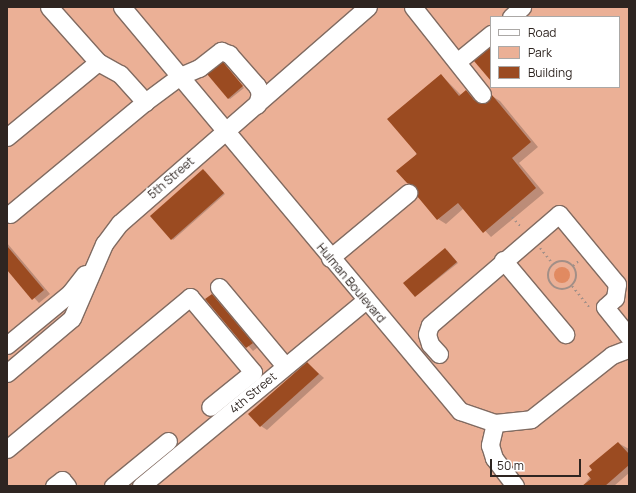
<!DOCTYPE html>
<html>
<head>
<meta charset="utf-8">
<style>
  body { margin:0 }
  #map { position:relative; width:636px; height:493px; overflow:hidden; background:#f3d9ce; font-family:Manrope,sans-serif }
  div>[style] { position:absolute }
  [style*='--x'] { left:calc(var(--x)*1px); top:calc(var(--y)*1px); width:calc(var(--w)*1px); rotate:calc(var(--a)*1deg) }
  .green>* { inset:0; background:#ebb096 }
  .water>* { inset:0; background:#e18a61 }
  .round { border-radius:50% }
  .shadow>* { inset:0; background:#0003 }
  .building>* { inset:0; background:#9b4b21 }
  .path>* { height:2px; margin-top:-1px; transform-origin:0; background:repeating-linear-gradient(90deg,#a28f87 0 2px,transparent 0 5px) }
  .path>.ring { margin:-1px; padding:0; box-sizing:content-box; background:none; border:2px solid #a28f87; border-radius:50% }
  .roads { filter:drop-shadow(1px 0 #816b61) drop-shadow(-1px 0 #816b61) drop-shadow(0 1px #816b61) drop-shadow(0 -1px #816b61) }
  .minor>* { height:17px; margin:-8.5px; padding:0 8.5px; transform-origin:8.5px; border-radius:8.5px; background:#fff }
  span { translate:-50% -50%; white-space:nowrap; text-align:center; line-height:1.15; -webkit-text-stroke:4px #fff; paint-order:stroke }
  .street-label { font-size:12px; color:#2e2521 }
  .frame { position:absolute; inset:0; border:8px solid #2e2521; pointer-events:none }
  .legend { position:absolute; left:490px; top:16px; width:130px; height:72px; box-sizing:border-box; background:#fff; border:1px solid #aba8a6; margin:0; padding:5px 7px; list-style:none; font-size:12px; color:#2e2521 }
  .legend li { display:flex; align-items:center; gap:8px; height:20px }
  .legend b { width:20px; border:1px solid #aba8a6 }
  .scale { position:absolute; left:490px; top:459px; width:91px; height:18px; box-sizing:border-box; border:2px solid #2e2521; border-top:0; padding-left:5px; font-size:12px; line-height:14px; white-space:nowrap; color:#2e2521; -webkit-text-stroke:3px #fff; paint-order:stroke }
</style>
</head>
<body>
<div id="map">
  <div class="green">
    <i style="clip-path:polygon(evenodd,7px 7px,629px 7px,629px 486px,7px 486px,7px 7px,491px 17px,619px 17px,619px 87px,491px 87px,491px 17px)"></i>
  </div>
  <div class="water">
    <i class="round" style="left:554px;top:267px;width:16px;height:16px"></i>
  </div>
  <div class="shadow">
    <i style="clip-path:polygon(224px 64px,244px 88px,230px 99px,228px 98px)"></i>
    <i style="clip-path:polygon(441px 75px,461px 95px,466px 91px,481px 104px,492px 96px,500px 101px,538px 147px,519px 163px,544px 193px,491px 237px,464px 208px,446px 224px,438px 219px,417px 188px,407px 182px)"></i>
    <i style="clip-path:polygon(205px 171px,225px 194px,173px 240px,172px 239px)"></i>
    <i style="clip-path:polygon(7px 243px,50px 294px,39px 303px,7px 268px)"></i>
    <i style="clip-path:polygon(447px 250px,458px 263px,416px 296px)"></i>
    <i style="clip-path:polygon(212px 295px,258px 347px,253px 351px,206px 299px)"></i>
    <i style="clip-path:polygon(307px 363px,324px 378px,267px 430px,261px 426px,249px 414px)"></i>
    <i style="clip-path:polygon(618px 443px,629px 449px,629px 473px,614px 486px,583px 486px)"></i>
  </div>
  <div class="building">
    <i style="clip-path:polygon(491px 47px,491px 81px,474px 61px)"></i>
    <i style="clip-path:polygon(223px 62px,243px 86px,228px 99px,207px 74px)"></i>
    <i style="clip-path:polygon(441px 74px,459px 96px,466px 90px,474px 100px,483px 104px,492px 95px,531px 142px,512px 158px,536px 188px,483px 233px,458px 203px,437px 220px,417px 196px,416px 187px,407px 183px,396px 171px,417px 154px,387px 119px)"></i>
    <i style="clip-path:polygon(203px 169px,224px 193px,171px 240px,150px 216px)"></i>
    <i style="clip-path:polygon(7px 246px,44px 290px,32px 300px,7px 270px)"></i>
    <i style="clip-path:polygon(445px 248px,457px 262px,415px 297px,403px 283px)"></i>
    <i style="clip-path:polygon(212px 294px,253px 343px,246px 348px,205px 299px)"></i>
    <i style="clip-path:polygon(307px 362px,319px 374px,260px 427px,248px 414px)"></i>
    <i style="clip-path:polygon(618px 442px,629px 454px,629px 465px,605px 486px,582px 486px,591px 479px,587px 474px,592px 470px,589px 466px)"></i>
  </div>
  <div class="path">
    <i style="--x:512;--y:217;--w:15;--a:48"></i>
    <i style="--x:540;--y:248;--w:21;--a:51"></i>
    <i class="ring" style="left:548px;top:261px;width:26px;height:26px"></i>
    <i style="--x:573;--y:266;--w:9;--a:-41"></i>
    <i style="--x:572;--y:286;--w:27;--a:51"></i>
  </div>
  <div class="roads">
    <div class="minor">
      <i style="--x:49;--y:7;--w:74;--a:48.3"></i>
      <i style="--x:98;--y:62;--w:25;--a:29"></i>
      <i style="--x:120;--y:74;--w:38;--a:48"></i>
      <i style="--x:145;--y:102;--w:44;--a:-36.6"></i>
      <i style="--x:180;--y:76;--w:21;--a:-23"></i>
      <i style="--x:199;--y:68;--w:28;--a:-38"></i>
      <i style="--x:221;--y:51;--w:9;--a:21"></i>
      <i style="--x:229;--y:54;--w:43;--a:48.8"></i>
      <i style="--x:257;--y:86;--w:8;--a:67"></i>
      <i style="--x:260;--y:93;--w:12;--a:104"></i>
      <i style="--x:122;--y:7;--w:527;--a:50.08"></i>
      <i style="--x:460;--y:411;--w:37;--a:19"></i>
      <i style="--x:495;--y:423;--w:36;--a:-6"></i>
      <i style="--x:531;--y:419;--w:103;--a:-38.3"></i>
      <i style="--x:612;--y:355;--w:14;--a:-21"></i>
      <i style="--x:413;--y:7;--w:111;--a:51.6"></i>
      <i style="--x:511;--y:17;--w:15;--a:-42"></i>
      <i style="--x:458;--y:61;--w:43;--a:-39.3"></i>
      <i style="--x:7;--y:137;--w:118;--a:-39.5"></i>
      <i style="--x:10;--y:214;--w:175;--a:-39.7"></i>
      <i style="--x:330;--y:258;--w:102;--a:-39.8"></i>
      <i style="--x:503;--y:260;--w:97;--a:50"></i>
      <i style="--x:219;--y:287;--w:103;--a:50.1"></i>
      <i style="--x:7;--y:345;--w:82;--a:-39.5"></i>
      <i style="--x:70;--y:293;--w:24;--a:-52"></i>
      <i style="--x:439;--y:354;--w:13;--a:-132"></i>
      <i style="--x:430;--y:344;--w:10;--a:-107"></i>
      <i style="--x:427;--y:334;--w:9;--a:-72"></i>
      <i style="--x:430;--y:325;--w:170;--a:-40.7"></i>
      <i style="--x:559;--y:214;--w:91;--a:50.4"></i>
      <i style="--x:617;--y:284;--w:14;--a:98"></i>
      <i style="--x:615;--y:298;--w:13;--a:138"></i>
      <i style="--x:605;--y:307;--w:38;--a:51"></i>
      <i style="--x:7;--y:373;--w:85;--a:-40.2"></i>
      <i style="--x:72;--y:318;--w:81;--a:-66.6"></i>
      <i style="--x:104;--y:244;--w:26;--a:-53"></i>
      <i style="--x:120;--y:223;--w:329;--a:-41.1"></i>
      <i style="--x:495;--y:423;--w:23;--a:103"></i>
      <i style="--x:490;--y:445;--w:14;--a:73"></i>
      <i style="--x:494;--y:458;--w:35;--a:53"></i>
      <i style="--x:7;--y:449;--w:238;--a:-39.7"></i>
      <i style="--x:190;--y:297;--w:98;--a:50"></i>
      <i style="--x:253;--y:372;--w:55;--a:140.9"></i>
      <i style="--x:54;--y:486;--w:10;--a:-37"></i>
      <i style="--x:62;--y:480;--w:8;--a:50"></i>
      <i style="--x:113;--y:486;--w:71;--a:-39.3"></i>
      <i style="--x:141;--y:486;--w:291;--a:-39.6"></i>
    </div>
  </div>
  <div class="street-label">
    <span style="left:171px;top:178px;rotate:-41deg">5th Street</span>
    <span style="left:351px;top:283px;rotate:50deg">Hulman Boulevard</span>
    <span style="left:253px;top:393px;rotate:-40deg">4th Street</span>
  </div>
  <div class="frame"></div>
  <ul class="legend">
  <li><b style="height:5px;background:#fff"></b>Road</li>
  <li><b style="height:11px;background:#ebb096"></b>Park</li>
  <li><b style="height:11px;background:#9b4b21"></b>Building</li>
  </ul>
  <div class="scale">50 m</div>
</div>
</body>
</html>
